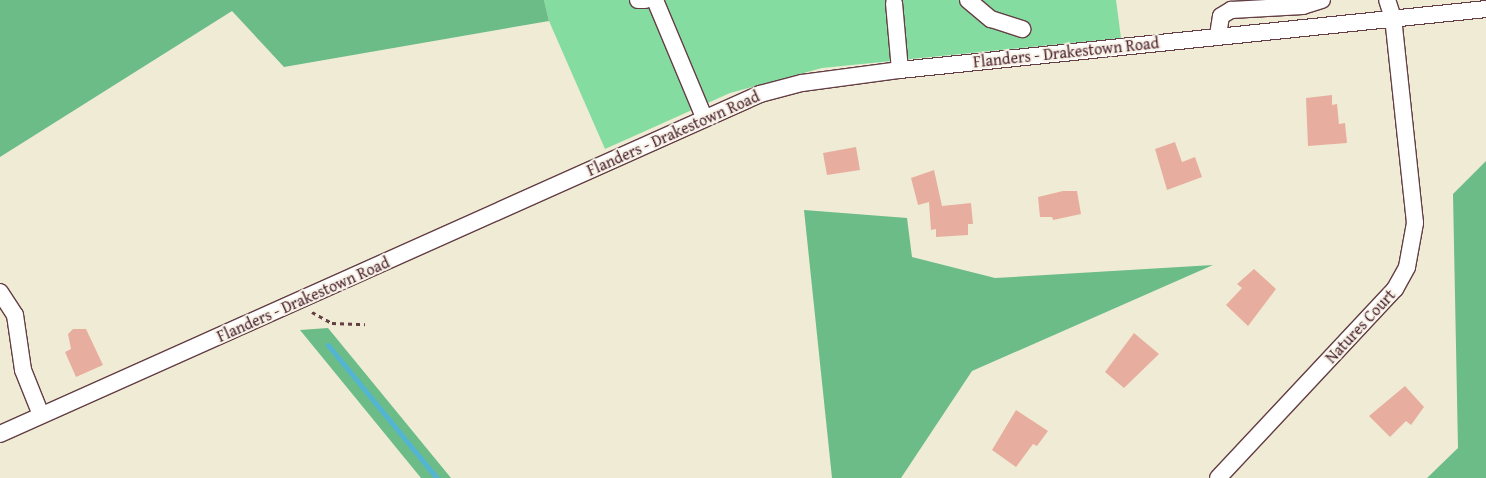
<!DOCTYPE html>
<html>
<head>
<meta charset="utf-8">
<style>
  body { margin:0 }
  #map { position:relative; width:1486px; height:478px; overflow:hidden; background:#f0ebd5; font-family:"Gentium Book Plus",serif }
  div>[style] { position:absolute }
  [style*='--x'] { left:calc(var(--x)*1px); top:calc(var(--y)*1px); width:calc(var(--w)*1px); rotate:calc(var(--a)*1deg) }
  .green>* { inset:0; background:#84dca1 }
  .forest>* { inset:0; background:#6bbc87 }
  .stream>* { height:5px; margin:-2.5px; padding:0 2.5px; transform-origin:2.5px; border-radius:2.5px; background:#54b5d3 }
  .building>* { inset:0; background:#e7ae9f }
  .path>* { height:3px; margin-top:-1.5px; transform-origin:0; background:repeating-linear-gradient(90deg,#633e44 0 4px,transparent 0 8px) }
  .roads { filter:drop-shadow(1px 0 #633e44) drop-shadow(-1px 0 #633e44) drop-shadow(0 1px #633e44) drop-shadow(0 -1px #633e44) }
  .minor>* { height:16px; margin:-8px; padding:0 8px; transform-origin:8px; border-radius:8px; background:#fff }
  span { translate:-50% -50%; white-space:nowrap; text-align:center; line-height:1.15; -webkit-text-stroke:4px #f7f3e8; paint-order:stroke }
  .street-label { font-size:16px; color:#4a1f2b }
</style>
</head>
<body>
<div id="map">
  <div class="green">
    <i style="clip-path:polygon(544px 0,1116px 0,1121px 38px,822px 68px,730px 93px,605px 149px,549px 21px)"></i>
  </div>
  <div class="forest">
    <i style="clip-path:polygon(0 0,544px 0,549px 21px,284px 67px,232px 11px,0 157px)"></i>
    <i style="clip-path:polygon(1486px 161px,1486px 478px,1427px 478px,1458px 448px,1453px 194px)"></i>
    <i style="clip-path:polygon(804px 210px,907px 218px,912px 257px,995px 278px,1213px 265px,972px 371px,901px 478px,832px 478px)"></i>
    <i style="clip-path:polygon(328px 328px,451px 478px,421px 478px,300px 330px)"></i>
  </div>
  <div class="stream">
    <i style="--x:328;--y:345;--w:172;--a:50.7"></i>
  </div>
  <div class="building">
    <i style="clip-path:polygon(1332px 95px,1332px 105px,1337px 104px,1339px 124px,1345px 123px,1347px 143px,1308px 146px,1306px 98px)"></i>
    <i style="clip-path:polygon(1175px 142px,1182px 162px,1195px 157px,1202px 177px,1167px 190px,1155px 149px)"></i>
    <i style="clip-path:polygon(856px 147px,860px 170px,827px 175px,823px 153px)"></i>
    <i style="clip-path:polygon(934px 170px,942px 206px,971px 203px,973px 224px,968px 224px,968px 235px,936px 237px,936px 229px,931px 230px,929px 202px,918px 205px,911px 178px)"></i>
    <i style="clip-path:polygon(1063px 191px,1077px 191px,1081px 214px,1053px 220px,1052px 217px,1040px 217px,1038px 197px)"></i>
    <i style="clip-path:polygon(1254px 269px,1276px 289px,1248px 326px,1226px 305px,1242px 288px,1237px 284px)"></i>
    <i style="clip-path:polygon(73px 329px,86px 329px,103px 365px,76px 377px,65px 352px,71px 349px,68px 334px)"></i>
    <i style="clip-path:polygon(1134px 333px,1159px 354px,1124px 388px,1105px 372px)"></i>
    <i style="clip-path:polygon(1405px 386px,1424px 407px,1411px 425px,1406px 421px,1390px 437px,1369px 416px)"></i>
    <i style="clip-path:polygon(1016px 410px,1048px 431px,1037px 446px,1033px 444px,1016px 467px,992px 450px)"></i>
  </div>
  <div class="path">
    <i style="--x:312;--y:312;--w:23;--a:29"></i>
    <i style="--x:332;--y:323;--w:33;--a:2"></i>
  </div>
  <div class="roads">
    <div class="minor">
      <i style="--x:638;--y:0;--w:7;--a:0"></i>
      <i style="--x:655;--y:0;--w:127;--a:67.3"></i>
      <i style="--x:968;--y:0;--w:30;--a:40"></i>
      <i style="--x:991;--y:19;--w:33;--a:18"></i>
      <i style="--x:894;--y:3;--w:67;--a:84.9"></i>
      <i style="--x:1218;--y:35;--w:19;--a:-81"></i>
      <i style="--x:1221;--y:16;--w:12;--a:-31"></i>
      <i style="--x:1231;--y:10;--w:72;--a:-3.2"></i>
      <i style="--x:1303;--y:6;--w:20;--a:-18"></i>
      <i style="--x:0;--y:292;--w:27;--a:57"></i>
      <i style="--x:15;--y:315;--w:56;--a:81.7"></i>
      <i style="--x:23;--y:370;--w:48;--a:68.2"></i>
      <i style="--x:0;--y:434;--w:833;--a:-24.1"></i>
      <i style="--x:760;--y:94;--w:43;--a:-14.7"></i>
      <i style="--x:802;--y:83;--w:99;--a:-7.6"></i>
      <i style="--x:900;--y:70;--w:589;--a:-5.94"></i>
      <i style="--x:1218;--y:478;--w:259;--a:-46.9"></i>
      <i style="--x:1395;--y:289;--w:25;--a:-61"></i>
      <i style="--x:1407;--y:267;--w:45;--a:-79.7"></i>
      <i style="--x:1415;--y:223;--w:206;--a:-96.1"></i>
      <i style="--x:1393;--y:18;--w:19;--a:-108"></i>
    </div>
  </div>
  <div class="street-label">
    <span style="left:1066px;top:52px;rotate:-6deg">Flanders - Drakestown Road</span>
    <span style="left:673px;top:133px;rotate:-24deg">Flanders - Drakestown Road</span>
    <span style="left:303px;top:299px;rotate:-24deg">Flanders - Drakestown Road</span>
    <span style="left:1360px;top:326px;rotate:-47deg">Natures Court</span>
  </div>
</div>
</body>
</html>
